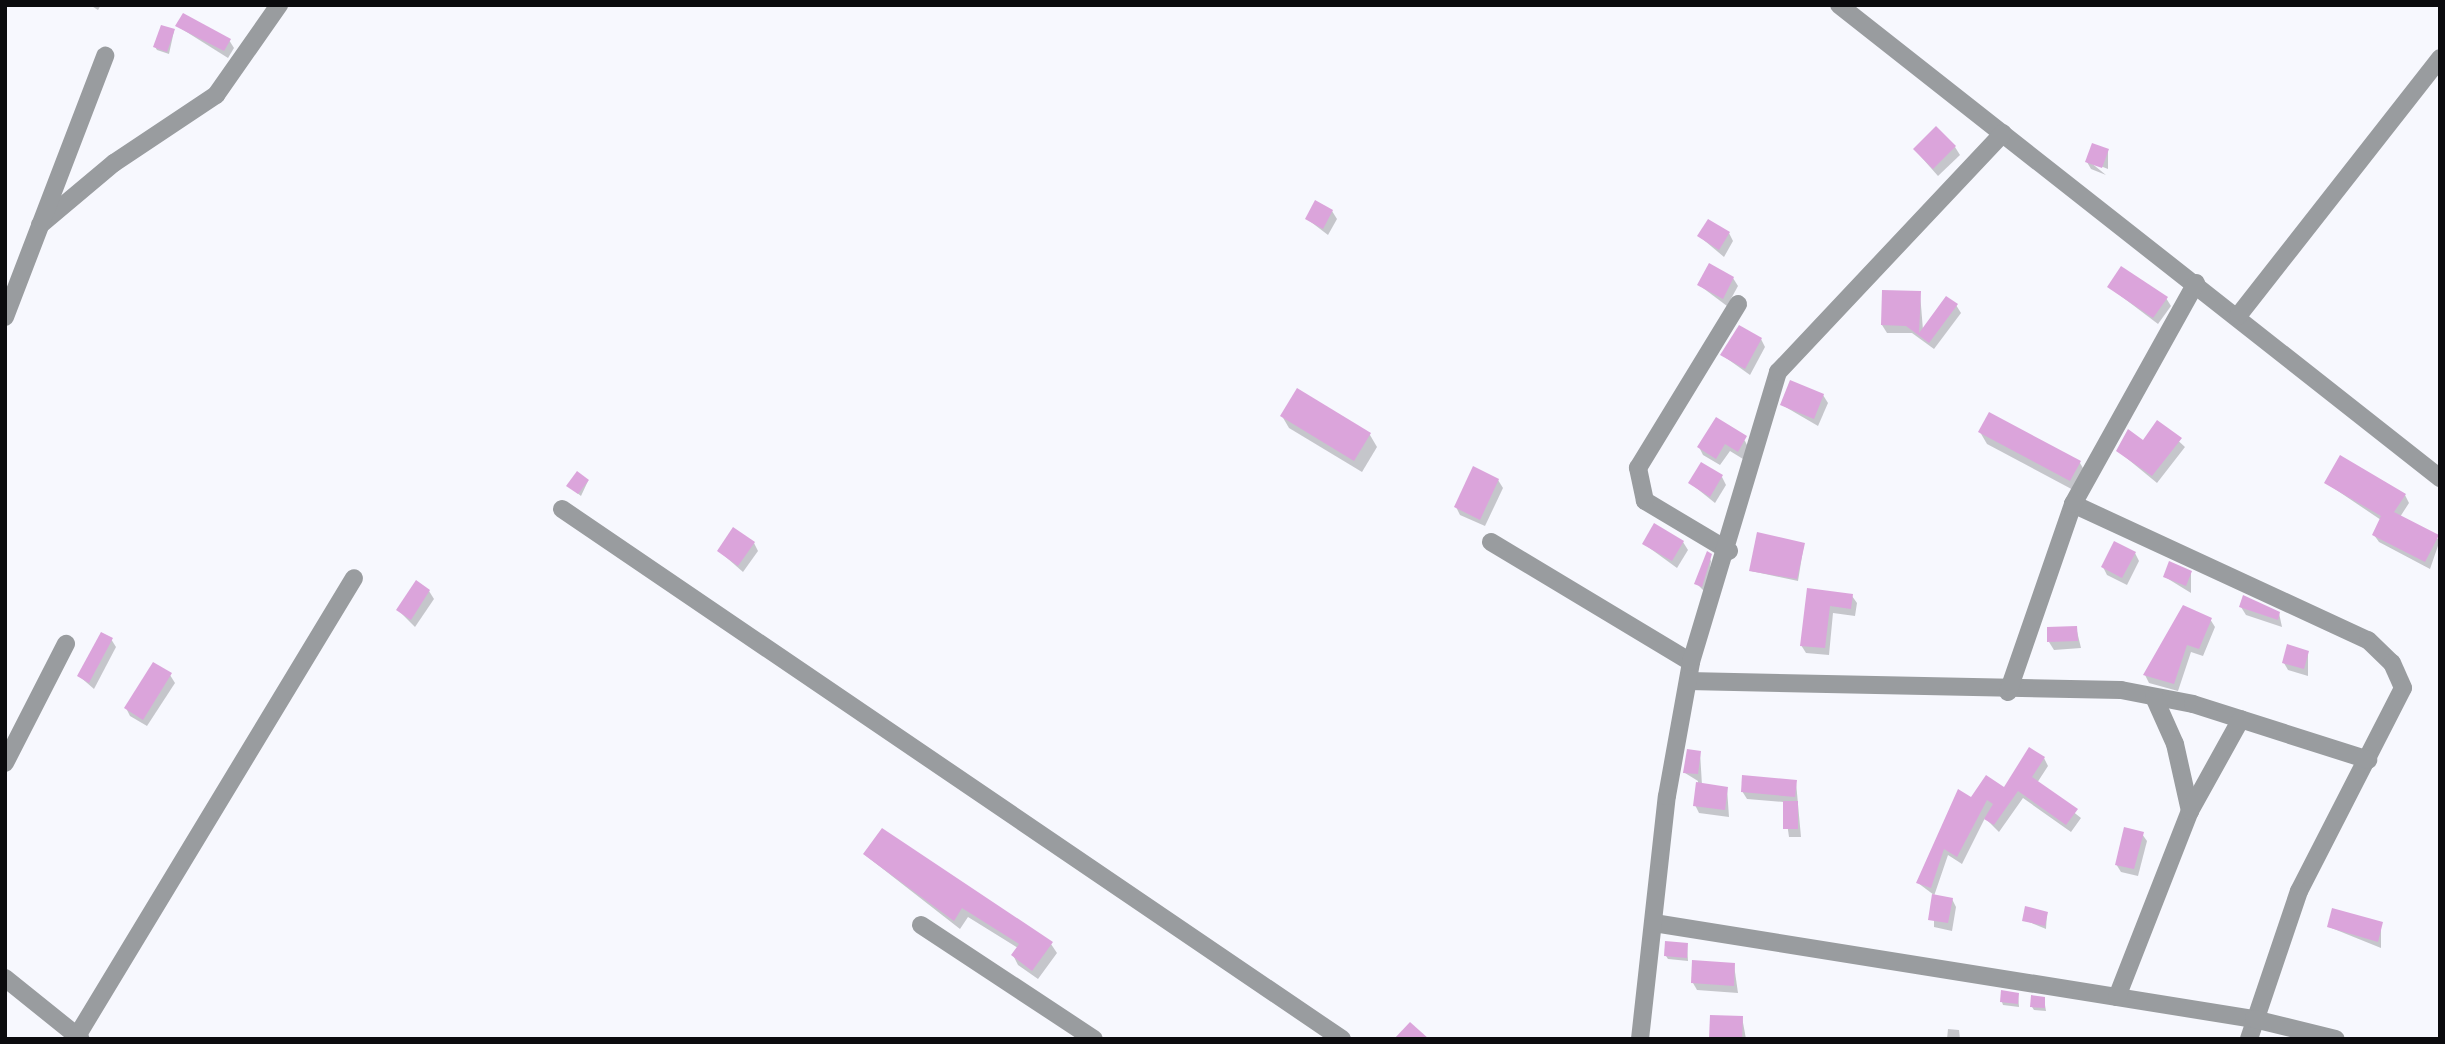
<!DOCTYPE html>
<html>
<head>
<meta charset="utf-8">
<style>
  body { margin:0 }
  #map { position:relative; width:2445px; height:1044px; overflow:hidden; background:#f7f8fe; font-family:"DM Sans",sans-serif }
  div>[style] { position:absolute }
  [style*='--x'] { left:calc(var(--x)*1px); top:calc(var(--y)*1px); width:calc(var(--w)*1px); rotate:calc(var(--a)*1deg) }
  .shadow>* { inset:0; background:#0003 }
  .building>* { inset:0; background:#dba4db }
  .minor>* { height:18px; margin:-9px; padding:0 9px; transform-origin:9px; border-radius:9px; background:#999c9f }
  span { translate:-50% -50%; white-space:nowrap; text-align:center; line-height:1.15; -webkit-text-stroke:7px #f7f8fe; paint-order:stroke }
  .frame { position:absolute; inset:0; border:7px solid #0b0b0e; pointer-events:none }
</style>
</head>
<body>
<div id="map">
  <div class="shadow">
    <i style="clip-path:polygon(90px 5px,101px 5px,98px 10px)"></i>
    <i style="clip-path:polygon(177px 26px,229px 40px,234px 48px,228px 58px)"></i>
    <i style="clip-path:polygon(174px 31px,169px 54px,157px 50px,155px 47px)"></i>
    <i style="clip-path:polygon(1955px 147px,1960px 155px,1938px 176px,1915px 150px)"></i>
    <i style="clip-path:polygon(2108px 151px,2108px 169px,2090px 162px,2106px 175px,2091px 169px,2087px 162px)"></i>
    <i style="clip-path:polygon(1332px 211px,1337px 219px,1328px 235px,1307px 219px)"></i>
    <i style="clip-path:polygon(1729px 233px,1733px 241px,1724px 257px,1699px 236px)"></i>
    <i style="clip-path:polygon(1733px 278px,1738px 286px,1727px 306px,1699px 285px)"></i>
    <i style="clip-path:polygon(2109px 287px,2166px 298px,2171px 306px,2158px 324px)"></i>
    <i style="clip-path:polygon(1920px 293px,1923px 330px,1956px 305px,1961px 313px,1934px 349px,1912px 333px,1887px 333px,1882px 325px)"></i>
    <i style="clip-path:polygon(1761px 339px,1765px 347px,1750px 375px,1722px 355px)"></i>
    <i style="clip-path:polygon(1298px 390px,1370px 435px,1377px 447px,1362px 472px,1289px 428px,1282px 416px)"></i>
    <i style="clip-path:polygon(1823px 395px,1828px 403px,1818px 426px,1782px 405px)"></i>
    <i style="clip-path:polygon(1717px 419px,1745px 441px,1749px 449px,1743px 459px,1730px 451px,1720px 465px,1703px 455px,1699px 447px)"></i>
    <i style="clip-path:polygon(2158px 422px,2185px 447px,2157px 483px,2118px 451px,2143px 442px)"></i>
    <i style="clip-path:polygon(1980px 432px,2080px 463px,2087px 475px,2077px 492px,1987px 444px)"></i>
    <i style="clip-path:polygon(1722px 477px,1726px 485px,1715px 503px,1690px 483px)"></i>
    <i style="clip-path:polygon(1498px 480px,1503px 488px,1485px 526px,1460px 515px,1456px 507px)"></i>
    <i style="clip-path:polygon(588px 481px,581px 496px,568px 486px)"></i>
    <i style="clip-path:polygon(2326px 483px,2405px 495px,2409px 503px,2400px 517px,2440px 540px,2430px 569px,2379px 542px,2374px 535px,2381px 520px)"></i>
    <i style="clip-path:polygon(1683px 542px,1688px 550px,1677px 568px,1644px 544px)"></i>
    <i style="clip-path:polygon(754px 543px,758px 551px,743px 572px,719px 551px)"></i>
    <i style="clip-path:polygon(1804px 544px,1798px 581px,1751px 571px)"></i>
    <i style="clip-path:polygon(2135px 553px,2139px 561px,2127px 585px,2107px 575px,2103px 567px)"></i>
    <i style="clip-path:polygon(1708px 555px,1711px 561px,1706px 593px,1696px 583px)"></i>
    <i style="clip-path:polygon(2191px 573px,2191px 593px,2165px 577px)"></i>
    <i style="clip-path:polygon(1809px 590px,1852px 596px,1857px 603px,1855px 616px,1833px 613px,1829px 655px,1806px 653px,1801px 645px)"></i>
    <i style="clip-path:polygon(429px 591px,434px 599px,415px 627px,398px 610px)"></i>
    <i style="clip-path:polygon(2241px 607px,2279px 613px,2282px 627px,2246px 615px)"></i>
    <i style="clip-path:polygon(2210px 619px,2215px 627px,2203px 656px,2191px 652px,2178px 691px,2149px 683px,2145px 675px)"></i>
    <i style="clip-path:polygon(2076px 627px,2081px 648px,2054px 650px,2049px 642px)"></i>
    <i style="clip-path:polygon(111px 639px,116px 647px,94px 689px,79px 676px)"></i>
    <i style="clip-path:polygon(2308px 653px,2308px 676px,2288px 670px,2284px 663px)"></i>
    <i style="clip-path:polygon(170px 675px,175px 683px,147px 726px,130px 716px,126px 708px)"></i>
    <i style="clip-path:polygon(1700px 752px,1702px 785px,1727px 788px,1729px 817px,1699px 813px,1695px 805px,1698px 781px,1685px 773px)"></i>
    <i style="clip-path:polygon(2044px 758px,2048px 766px,2037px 783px,2081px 818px,2071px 832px,2023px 798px,1999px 832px,1985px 818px,1962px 864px,1948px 855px,1934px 896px,1952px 899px,1956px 907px,1952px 931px,1934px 927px,1934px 895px,1918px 883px,1972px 800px,2004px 790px)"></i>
    <i style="clip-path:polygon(1796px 782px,1801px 837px,1789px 837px,1784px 802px,1747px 799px,1742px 791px)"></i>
    <i style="clip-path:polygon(2142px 834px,2147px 841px,2138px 876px,2121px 872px,2116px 864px)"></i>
    <i style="clip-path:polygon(865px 855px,1051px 944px,1057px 953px,1038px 979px,1018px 965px,1013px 955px,1018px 948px,968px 917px,960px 929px)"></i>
    <i style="clip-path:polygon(2047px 913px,2046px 929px,2024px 920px)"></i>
    <i style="clip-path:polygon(2381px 924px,2381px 948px,2329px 927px)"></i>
    <i style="clip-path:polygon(1687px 944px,1688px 961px,1668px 959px,1666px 956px)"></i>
    <i style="clip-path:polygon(1734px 965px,1738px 993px,1697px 990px,1693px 983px)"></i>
    <i style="clip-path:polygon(2018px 994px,2019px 1007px,2003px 1005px,2002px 1002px)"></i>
    <i style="clip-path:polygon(2044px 999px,2046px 1011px,2034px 1010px,2032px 1007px)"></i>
    <i style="clip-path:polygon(1742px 1017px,1746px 1039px,1711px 1039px)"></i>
    <i style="clip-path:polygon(1948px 1029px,1959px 1030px,1960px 1039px,1947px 1039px)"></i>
  </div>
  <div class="building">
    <i style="clip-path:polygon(183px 13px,231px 39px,224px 51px,175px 26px)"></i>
    <i style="clip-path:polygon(161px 25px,175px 29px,167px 52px,153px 47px)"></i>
    <i style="clip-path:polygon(1936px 126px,1956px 146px,1933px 169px,1913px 149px)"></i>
    <i style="clip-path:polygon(2092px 143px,2109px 149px,2102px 168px,2085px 162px)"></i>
    <i style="clip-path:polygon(1315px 200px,1333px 210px,1323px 229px,1305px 219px)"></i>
    <i style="clip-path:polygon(1708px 219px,1730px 232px,1719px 250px,1697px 236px)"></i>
    <i style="clip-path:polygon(1709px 263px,1734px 277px,1723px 299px,1697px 285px)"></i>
    <i style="clip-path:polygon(2121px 266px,2168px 297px,2153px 318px,2107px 287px)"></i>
    <i style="clip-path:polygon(1882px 290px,1921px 291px,1919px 333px,1946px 296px,1958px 304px,1929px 343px,1906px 326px,1881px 325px)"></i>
    <i style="clip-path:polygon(1739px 325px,1762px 338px,1745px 369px,1720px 355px)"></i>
    <i style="clip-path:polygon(1790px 380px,1824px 394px,1814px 419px,1780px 405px)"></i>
    <i style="clip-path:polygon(1297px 388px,1371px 433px,1354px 461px,1280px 416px)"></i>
    <i style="clip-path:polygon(1989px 412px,2081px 461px,2070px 481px,1978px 432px)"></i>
    <i style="clip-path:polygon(1716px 417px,1747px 436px,1738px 452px,1725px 444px,1716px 459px,1697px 447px)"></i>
    <i style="clip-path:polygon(2157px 420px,2182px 438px,2152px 476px,2116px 451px,2128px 429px,2143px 440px)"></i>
    <i style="clip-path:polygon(2340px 455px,2406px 494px,2394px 512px,2439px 535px,2425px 562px,2372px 535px,2381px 516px,2324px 483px)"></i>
    <i style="clip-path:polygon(1701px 462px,1723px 475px,1710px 497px,1688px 483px)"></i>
    <i style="clip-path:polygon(1473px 466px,1499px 479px,1480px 520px,1454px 507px)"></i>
    <i style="clip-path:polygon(577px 471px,589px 480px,578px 494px,566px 486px)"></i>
    <i style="clip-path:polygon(1654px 523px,1684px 541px,1672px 561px,1642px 544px)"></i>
    <i style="clip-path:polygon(733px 527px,755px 542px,738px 566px,717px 551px)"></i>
    <i style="clip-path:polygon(1757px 532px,1805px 543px,1797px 579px,1749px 571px)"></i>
    <i style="clip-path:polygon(2114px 541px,2136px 552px,2122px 578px,2101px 567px)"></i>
    <i style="clip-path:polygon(1707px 551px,1712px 554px,1702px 587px,1694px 584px)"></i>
    <i style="clip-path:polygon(2169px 561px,2192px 571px,2186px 586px,2163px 577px)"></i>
    <i style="clip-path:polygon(416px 580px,430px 590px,411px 620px,396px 610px)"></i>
    <i style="clip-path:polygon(1807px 588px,1853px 594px,1851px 609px,1830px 606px,1825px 648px,1800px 646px)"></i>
    <i style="clip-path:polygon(2243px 595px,2280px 612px,2278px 620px,2239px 607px)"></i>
    <i style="clip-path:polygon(2183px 605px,2212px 618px,2199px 649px,2187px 645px,2174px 684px,2143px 675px)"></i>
    <i style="clip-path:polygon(2077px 626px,2078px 641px,2047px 642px,2047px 627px)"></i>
    <i style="clip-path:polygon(101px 632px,113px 638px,89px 683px,77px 676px)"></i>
    <i style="clip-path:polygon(2287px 644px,2309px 651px,2304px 669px,2282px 663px)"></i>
    <i style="clip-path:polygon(153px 662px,172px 673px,143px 720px,124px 708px)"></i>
    <i style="clip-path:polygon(2029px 747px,2045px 757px,2032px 777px,2078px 809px,2066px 825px,2018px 791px,1994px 825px,1984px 819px,1993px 804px,1987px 800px,1957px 857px,1944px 849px,1931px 888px,1916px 883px,1958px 789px,1971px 797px,1986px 775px,2004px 787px)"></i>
    <i style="clip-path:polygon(1687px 749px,1701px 751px,1698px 774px,1683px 773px)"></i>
    <i style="clip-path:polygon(1742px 775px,1797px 780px,1795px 797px,1741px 792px)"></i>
    <i style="clip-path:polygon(1696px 782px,1728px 787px,1725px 810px,1693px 806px)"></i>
    <i style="clip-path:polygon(1783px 801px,1798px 801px,1798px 829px,1783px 829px)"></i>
    <i style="clip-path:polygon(2124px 827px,2144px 832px,2134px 869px,2115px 865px)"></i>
    <i style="clip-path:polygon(882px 828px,1053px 942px,1032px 971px,1011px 955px,1019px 944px,962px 908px,954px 921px,863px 854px)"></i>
    <i style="clip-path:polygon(1932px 894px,1953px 898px,1948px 923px,1928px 920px)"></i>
    <i style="clip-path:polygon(2025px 906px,2048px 912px,2045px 926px,2022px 921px)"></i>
    <i style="clip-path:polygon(2332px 908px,2383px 922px,2378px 942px,2327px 927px)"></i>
    <i style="clip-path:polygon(1665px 941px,1688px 943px,1687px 958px,1664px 956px)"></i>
    <i style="clip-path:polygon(1692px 960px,1735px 963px,1734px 986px,1691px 983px)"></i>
    <i style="clip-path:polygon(2001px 990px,2019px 993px,2018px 1004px,2000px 1002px)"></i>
    <i style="clip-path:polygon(2031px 995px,2045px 997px,2045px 1008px,2030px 1007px)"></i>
    <i style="clip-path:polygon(1710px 1015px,1743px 1016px,1742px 1039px,1709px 1039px)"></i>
    <i style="clip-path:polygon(1410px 1022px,1429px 1039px,1394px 1039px)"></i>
  </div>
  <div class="minor">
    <i style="--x:1839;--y:5;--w:765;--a:38.2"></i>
    <i style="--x:40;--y:225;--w:97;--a:-40"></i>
    <i style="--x:114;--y:163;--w:123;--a:-33.7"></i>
    <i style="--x:216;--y:95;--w:110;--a:-55"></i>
    <i style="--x:2238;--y:316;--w:328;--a:-51.9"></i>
    <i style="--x:5;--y:317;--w:280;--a:-69"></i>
    <i style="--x:2073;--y:504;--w:325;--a:24.8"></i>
    <i style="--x:2368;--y:640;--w:33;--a:44"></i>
    <i style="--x:2392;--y:663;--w:27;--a:66"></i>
    <i style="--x:2403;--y:688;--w:228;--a:117.1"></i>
    <i style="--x:2299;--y:891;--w:156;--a:108.7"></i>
    <i style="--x:562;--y:509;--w:943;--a:34.2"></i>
    <i style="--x:1491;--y:542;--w:233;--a:31"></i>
    <i style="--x:1729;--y:551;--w:98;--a:-149.2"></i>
    <i style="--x:1645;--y:501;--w:34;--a:-102"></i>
    <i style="--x:1638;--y:468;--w:192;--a:-58.6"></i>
    <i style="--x:1688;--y:681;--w:433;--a:1.2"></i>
    <i style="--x:2121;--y:690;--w:73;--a:11"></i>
    <i style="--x:2193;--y:704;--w:184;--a:17.7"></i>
    <i style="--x:2008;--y:692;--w:199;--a:-70.9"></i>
    <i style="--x:2073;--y:504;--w:253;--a:-60.9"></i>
    <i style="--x:2154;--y:697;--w:51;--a:65.9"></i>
    <i style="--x:2175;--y:744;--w:69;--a:77.4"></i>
    <i style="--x:5;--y:763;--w:134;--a:-62.9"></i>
    <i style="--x:1654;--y:923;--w:608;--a:9.09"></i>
    <i style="--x:2254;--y:1019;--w:84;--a:13.7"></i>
    <i style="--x:921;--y:925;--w:207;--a:33.4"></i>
    <i style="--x:5;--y:978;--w:97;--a:38.8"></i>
    <i style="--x:2117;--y:997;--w:200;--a:-68.6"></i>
    <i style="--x:2190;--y:811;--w:105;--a:-61"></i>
    <i style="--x:77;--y:1036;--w:535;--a:-58.83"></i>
    <i style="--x:1640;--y:1039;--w:244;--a:-83.7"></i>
    <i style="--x:1667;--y:796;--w:136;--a:-79.8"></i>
    <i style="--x:1691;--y:662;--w:303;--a:-73.3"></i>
    <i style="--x:1778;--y:372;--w:328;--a:-46.7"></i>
  </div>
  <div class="frame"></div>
</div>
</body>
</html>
